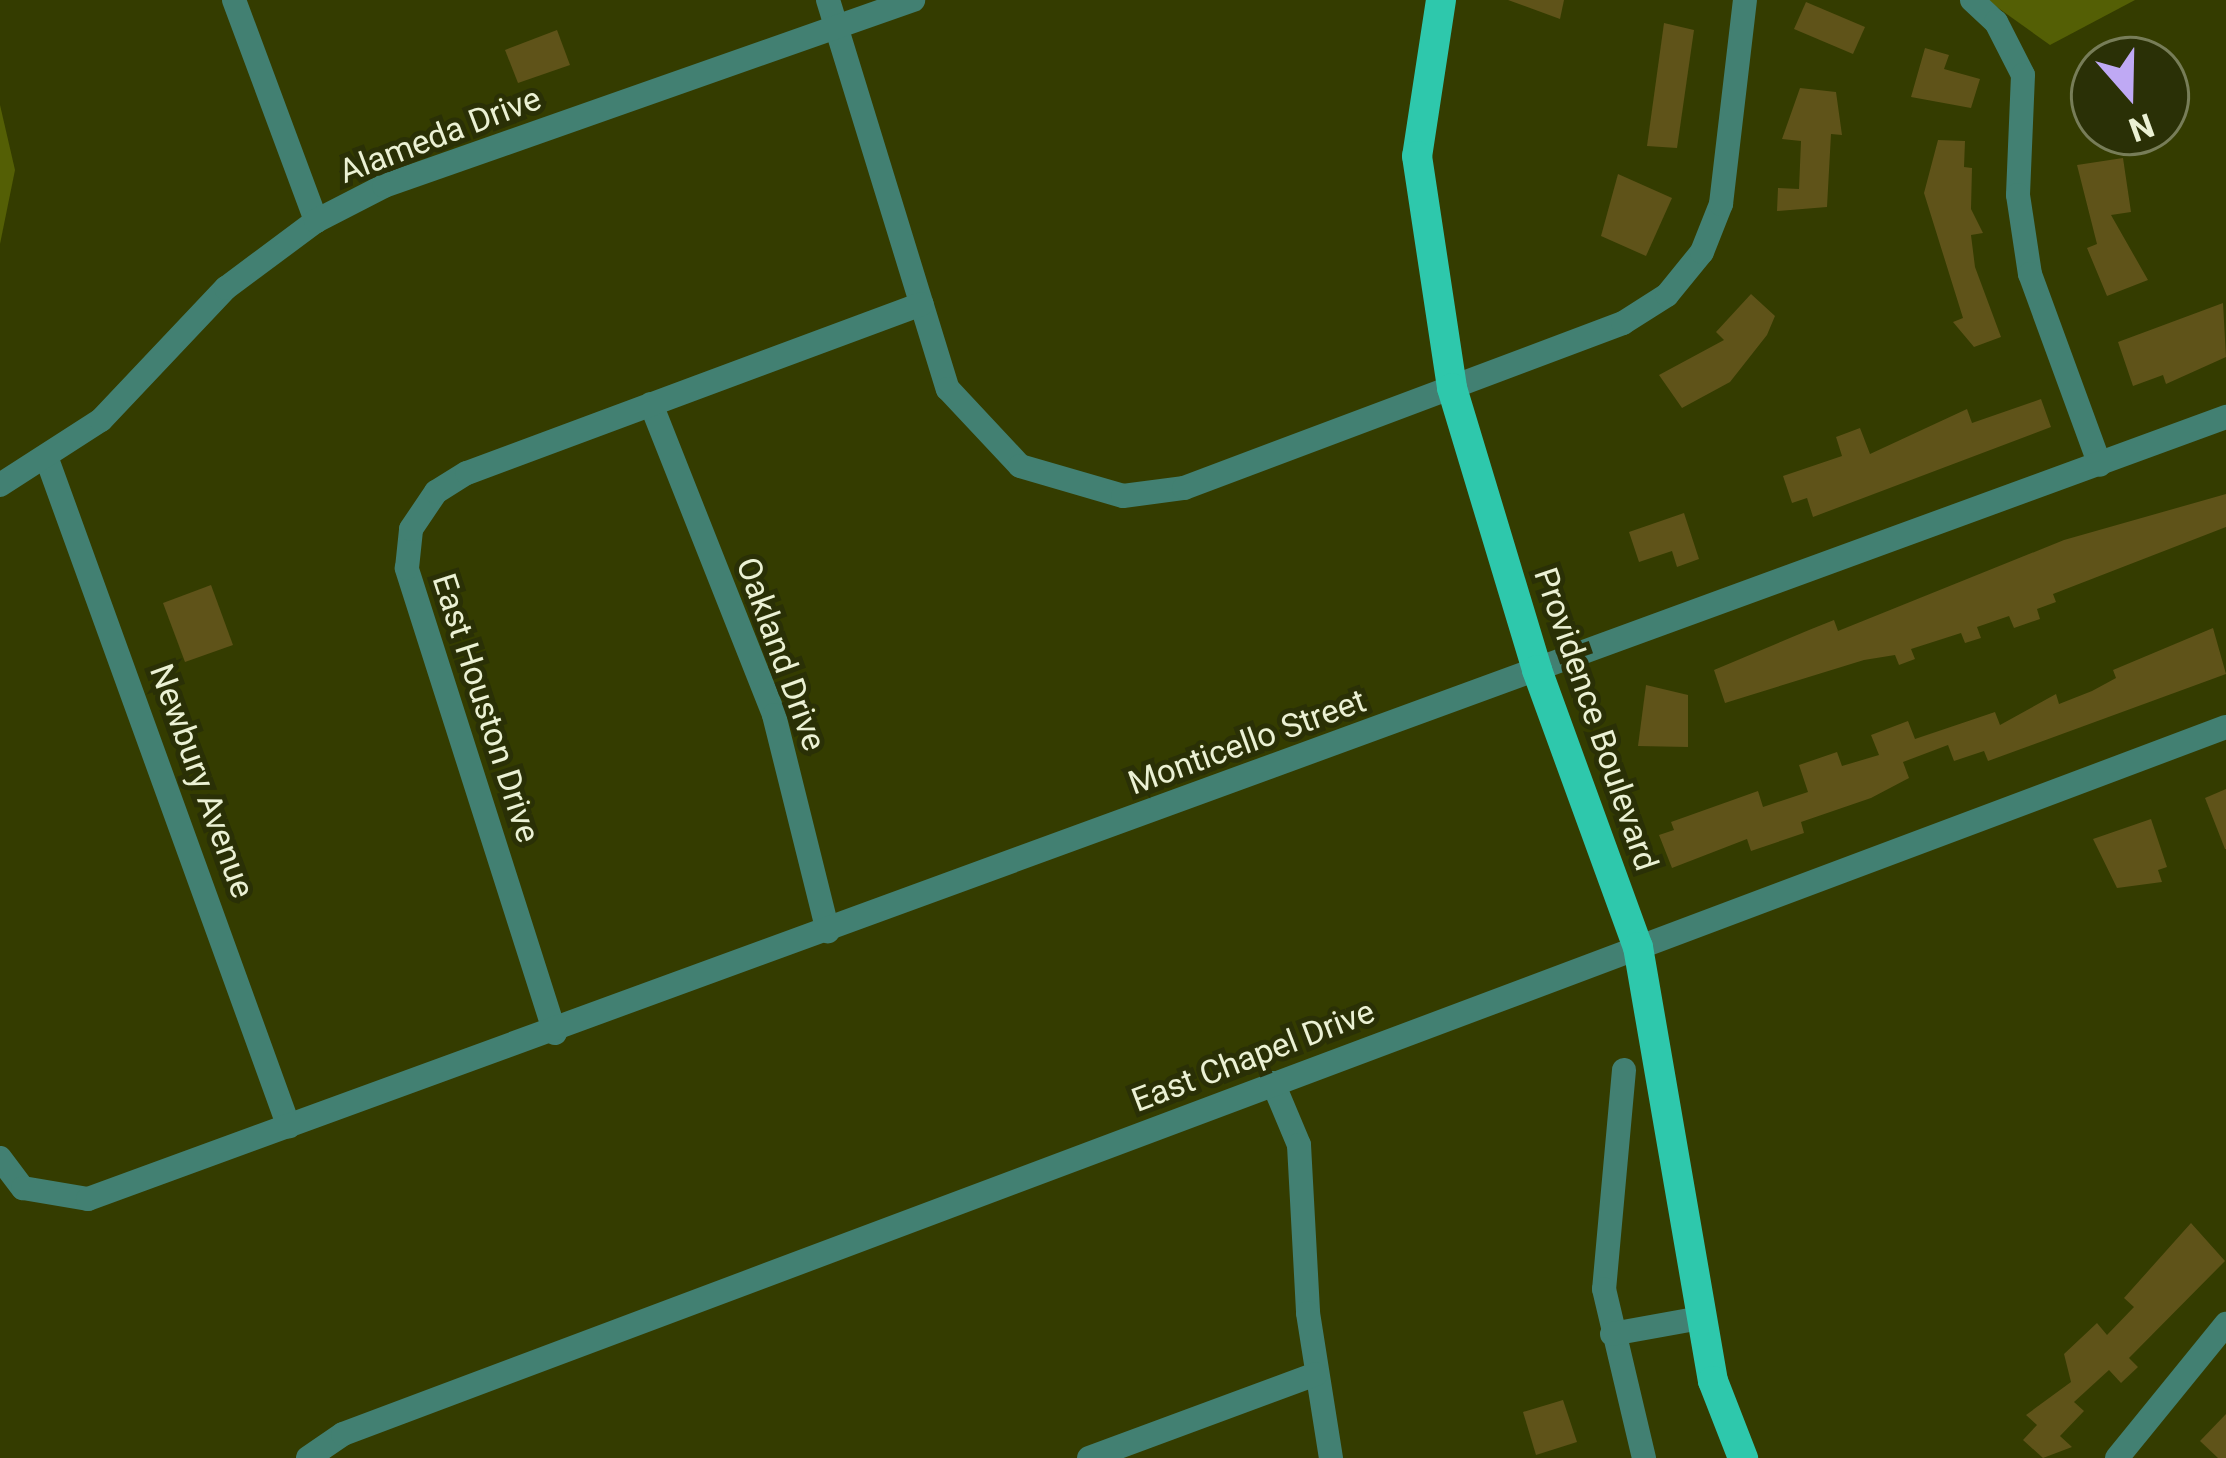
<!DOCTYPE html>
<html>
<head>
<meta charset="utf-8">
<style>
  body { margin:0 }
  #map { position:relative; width:2226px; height:1458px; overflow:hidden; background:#343c00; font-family:Roboto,sans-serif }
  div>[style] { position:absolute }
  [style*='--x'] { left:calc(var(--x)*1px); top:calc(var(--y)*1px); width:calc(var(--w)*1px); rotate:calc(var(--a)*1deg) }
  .green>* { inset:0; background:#545f05 }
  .building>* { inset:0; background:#5f5319 }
  .minor>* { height:24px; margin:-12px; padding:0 12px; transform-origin:12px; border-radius:12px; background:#428072 }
  .major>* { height:30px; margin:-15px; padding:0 15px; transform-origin:15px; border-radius:15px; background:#2ec8ac }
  span { translate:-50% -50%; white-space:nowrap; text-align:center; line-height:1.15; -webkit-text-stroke:10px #2a3006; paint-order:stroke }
  .street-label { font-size:33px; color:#ebf1d4 }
  .north { position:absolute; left:2070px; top:36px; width:120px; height:120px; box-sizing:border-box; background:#2a3006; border:3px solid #777d58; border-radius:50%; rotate:160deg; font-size:33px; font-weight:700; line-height:48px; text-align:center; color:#ebf1d4 }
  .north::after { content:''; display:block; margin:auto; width:42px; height:54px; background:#bfa9f4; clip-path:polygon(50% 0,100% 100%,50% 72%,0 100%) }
</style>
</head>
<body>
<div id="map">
  <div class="green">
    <i style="clip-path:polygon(1987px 0,2135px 0,2050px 45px)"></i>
    <i style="clip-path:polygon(0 105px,15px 170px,0 244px)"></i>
  </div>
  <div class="building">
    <i style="clip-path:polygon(1508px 0,1564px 0,1560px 19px)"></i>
    <i style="clip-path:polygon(1806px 2px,1865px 27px,1853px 54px,1794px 29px)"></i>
    <i style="clip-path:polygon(1664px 23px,1694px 30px,1677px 148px,1647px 146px)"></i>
    <i style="clip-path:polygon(557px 30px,570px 65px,518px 83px,505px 50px)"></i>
    <i style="clip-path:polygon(1925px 48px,1949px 55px,1944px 69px,1980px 79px,1971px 108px,1911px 97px)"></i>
    <i style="clip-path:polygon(1800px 88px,1836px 92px,1842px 135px,1831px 134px,1827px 207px,1777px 211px,1778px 188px,1799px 189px,1801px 141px,1782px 139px)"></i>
    <i style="clip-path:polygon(1938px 140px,1965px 141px,1964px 167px,1972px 168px,1971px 209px,1983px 233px,1971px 235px,1975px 267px,2001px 337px,1974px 347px,1953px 322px,1963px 318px,1924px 193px)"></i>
    <i style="clip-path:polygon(2123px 158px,2131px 212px,2111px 215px,2148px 280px,2107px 296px,2087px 248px,2097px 244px,2077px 165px)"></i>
    <i style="clip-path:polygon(1618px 174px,1672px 198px,1646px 256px,1601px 236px)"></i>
    <i style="clip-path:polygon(1751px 294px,1775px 316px,1767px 335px,1730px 382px,1682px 408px,1659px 375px,1724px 340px,1716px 332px)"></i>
    <i style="clip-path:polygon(2223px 303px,2226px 357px,2166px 384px,2163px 375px,2133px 386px,2118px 342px)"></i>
    <i style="clip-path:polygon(2041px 399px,2051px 427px,1813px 517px,1807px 498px,1792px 503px,1783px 476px,1842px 456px,1836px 437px,1860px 428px,1870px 454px,1967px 409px,1972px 423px)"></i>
    <i style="clip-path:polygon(2226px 494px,2226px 527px,2053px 594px,2056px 602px,2037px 609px,2040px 619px,2014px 628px,2009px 616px,1977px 627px,1981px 638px,1965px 643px,1961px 633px,1911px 649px,1915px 659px,1899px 665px,1895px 655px,1864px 660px,1725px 703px,1714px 670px,1809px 630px,1834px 620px,1838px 631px,2064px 540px)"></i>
    <i style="clip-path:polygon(1684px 513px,1699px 559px,1677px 567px,1672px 551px,1639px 562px,1629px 532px)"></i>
    <i style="clip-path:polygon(211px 585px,233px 645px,185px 662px,163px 603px)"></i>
    <i style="clip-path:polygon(2213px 628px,2226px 674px,1988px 761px,1984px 751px,1954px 761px,1948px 745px,1903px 762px,1909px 778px,1871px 798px,1801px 822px,1804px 833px,1751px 851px,1747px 839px,1672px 868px,1659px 835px,1674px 830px,1671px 822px,1758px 791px,1763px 807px,1808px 792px,1799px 765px,1837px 752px,1842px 766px,1879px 755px,1871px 735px,1908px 721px,1915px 739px,1995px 712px,2000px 725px,2056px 694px,2059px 704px,2092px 691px,2116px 678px,2113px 670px)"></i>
    <i style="clip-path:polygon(1646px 685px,1688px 695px,1688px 747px,1638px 746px)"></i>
    <i style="clip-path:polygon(2226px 789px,2226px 849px,2225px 849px,2205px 798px)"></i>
    <i style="clip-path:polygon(2151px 819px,2167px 867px,2158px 870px,2162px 882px,2117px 888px,2093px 839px)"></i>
    <i style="clip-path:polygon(2191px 1223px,2225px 1261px,2129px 1358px,2138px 1367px,2121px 1383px,2109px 1370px,2074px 1402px,2084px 1411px,2060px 1436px,2072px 1447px,2043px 1458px,2023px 1440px,2037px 1425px,2026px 1415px,2071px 1382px,2064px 1354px,2097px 1323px,2107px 1335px,2134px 1307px,2124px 1298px)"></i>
    <i style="clip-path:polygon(1563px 1400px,1577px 1442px,1536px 1455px,1523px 1412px)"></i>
    <i style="clip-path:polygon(2226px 1414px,2226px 1458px,2218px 1458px,2200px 1441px)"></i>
  </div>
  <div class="minor">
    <i style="--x:234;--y:0;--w:236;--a:69.6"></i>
    <i style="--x:828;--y:0;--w:407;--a:72.9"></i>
    <i style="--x:948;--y:389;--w:105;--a:46.9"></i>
    <i style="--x:1020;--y:466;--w:107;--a:16.2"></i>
    <i style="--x:1123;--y:496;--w:62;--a:-7.5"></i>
    <i style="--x:1184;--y:488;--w:469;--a:-20.6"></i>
    <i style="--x:1623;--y:323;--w:52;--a:-32.5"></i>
    <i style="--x:1667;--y:295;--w:55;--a:-50.9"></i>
    <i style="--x:1702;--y:252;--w:52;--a:-68.4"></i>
    <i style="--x:1721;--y:204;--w:205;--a:-83.3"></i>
    <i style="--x:1972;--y:0;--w:33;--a:43"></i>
    <i style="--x:1996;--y:22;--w:59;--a:63"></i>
    <i style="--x:2023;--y:75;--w:120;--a:92.4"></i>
    <i style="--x:2018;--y:195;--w:80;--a:81.4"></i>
    <i style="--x:2030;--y:274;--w:203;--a:69.9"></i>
    <i style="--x:651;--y:404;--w:334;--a:68.4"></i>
    <i style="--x:774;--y:715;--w:223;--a:76"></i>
    <i style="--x:47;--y:459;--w:710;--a:70.09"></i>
    <i style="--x:0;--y:485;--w:120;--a:-32.8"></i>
    <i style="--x:101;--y:420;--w:182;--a:-46.6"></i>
    <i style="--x:226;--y:288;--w:112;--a:-36.7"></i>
    <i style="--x:316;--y:221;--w:76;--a:-27.2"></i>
    <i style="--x:384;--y:186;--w:561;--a:-19.37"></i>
    <i style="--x:555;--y:1033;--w:488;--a:-107.7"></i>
    <i style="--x:407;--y:568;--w:39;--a:-84"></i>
    <i style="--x:411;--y:529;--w:45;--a:-56"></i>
    <i style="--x:436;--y:492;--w:36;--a:-32"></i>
    <i style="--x:467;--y:473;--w:485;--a:-20.4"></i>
    <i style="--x:1624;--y:1070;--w:220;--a:95.2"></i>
    <i style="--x:1604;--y:1289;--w:174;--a:76.7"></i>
    <i style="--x:1273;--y:1083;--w:67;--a:67.2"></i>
    <i style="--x:1299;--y:1145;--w:168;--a:86.9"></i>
    <i style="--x:1308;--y:1313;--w:147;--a:81"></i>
    <i style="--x:0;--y:1158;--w:38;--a:53"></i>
    <i style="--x:23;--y:1188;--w:66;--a:9.6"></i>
    <i style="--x:88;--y:1199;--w:2277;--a:-20.09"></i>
    <i style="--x:1612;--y:1334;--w:90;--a:-10.2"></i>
    <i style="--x:308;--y:1458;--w:42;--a:-34.4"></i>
    <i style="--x:343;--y:1434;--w:2011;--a:-20.58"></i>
    <i style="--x:1089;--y:1458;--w:242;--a:-20.3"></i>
    <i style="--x:2117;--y:1458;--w:173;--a:-50.9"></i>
  </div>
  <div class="major">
    <i style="--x:1441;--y:0;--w:158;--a:98.7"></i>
    <i style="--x:1417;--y:156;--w:235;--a:81.4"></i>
    <i style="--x:1452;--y:388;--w:295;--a:73.2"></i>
    <i style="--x:1537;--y:670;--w:295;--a:70"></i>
    <i style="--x:1638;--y:947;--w:440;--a:80.2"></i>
    <i style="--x:1713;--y:1381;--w:83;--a:68.7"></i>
  </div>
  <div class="street-label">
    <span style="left:440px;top:135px;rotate:-21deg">Alameda Drive</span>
    <span style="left:781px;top:654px;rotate:70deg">Oakland Drive</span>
    <span style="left:486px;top:708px;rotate:72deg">East Houston Drive</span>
    <span style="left:1596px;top:719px;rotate:71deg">Providence Boulevard</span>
    <span style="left:1247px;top:742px;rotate:-20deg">Monticello Street</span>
    <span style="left:202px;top:781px;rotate:70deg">Newbury Avenue</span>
    <span style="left:1253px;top:1056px;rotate:-21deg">East Chapel Drive</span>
  </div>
  <div class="north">N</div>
</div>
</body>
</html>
